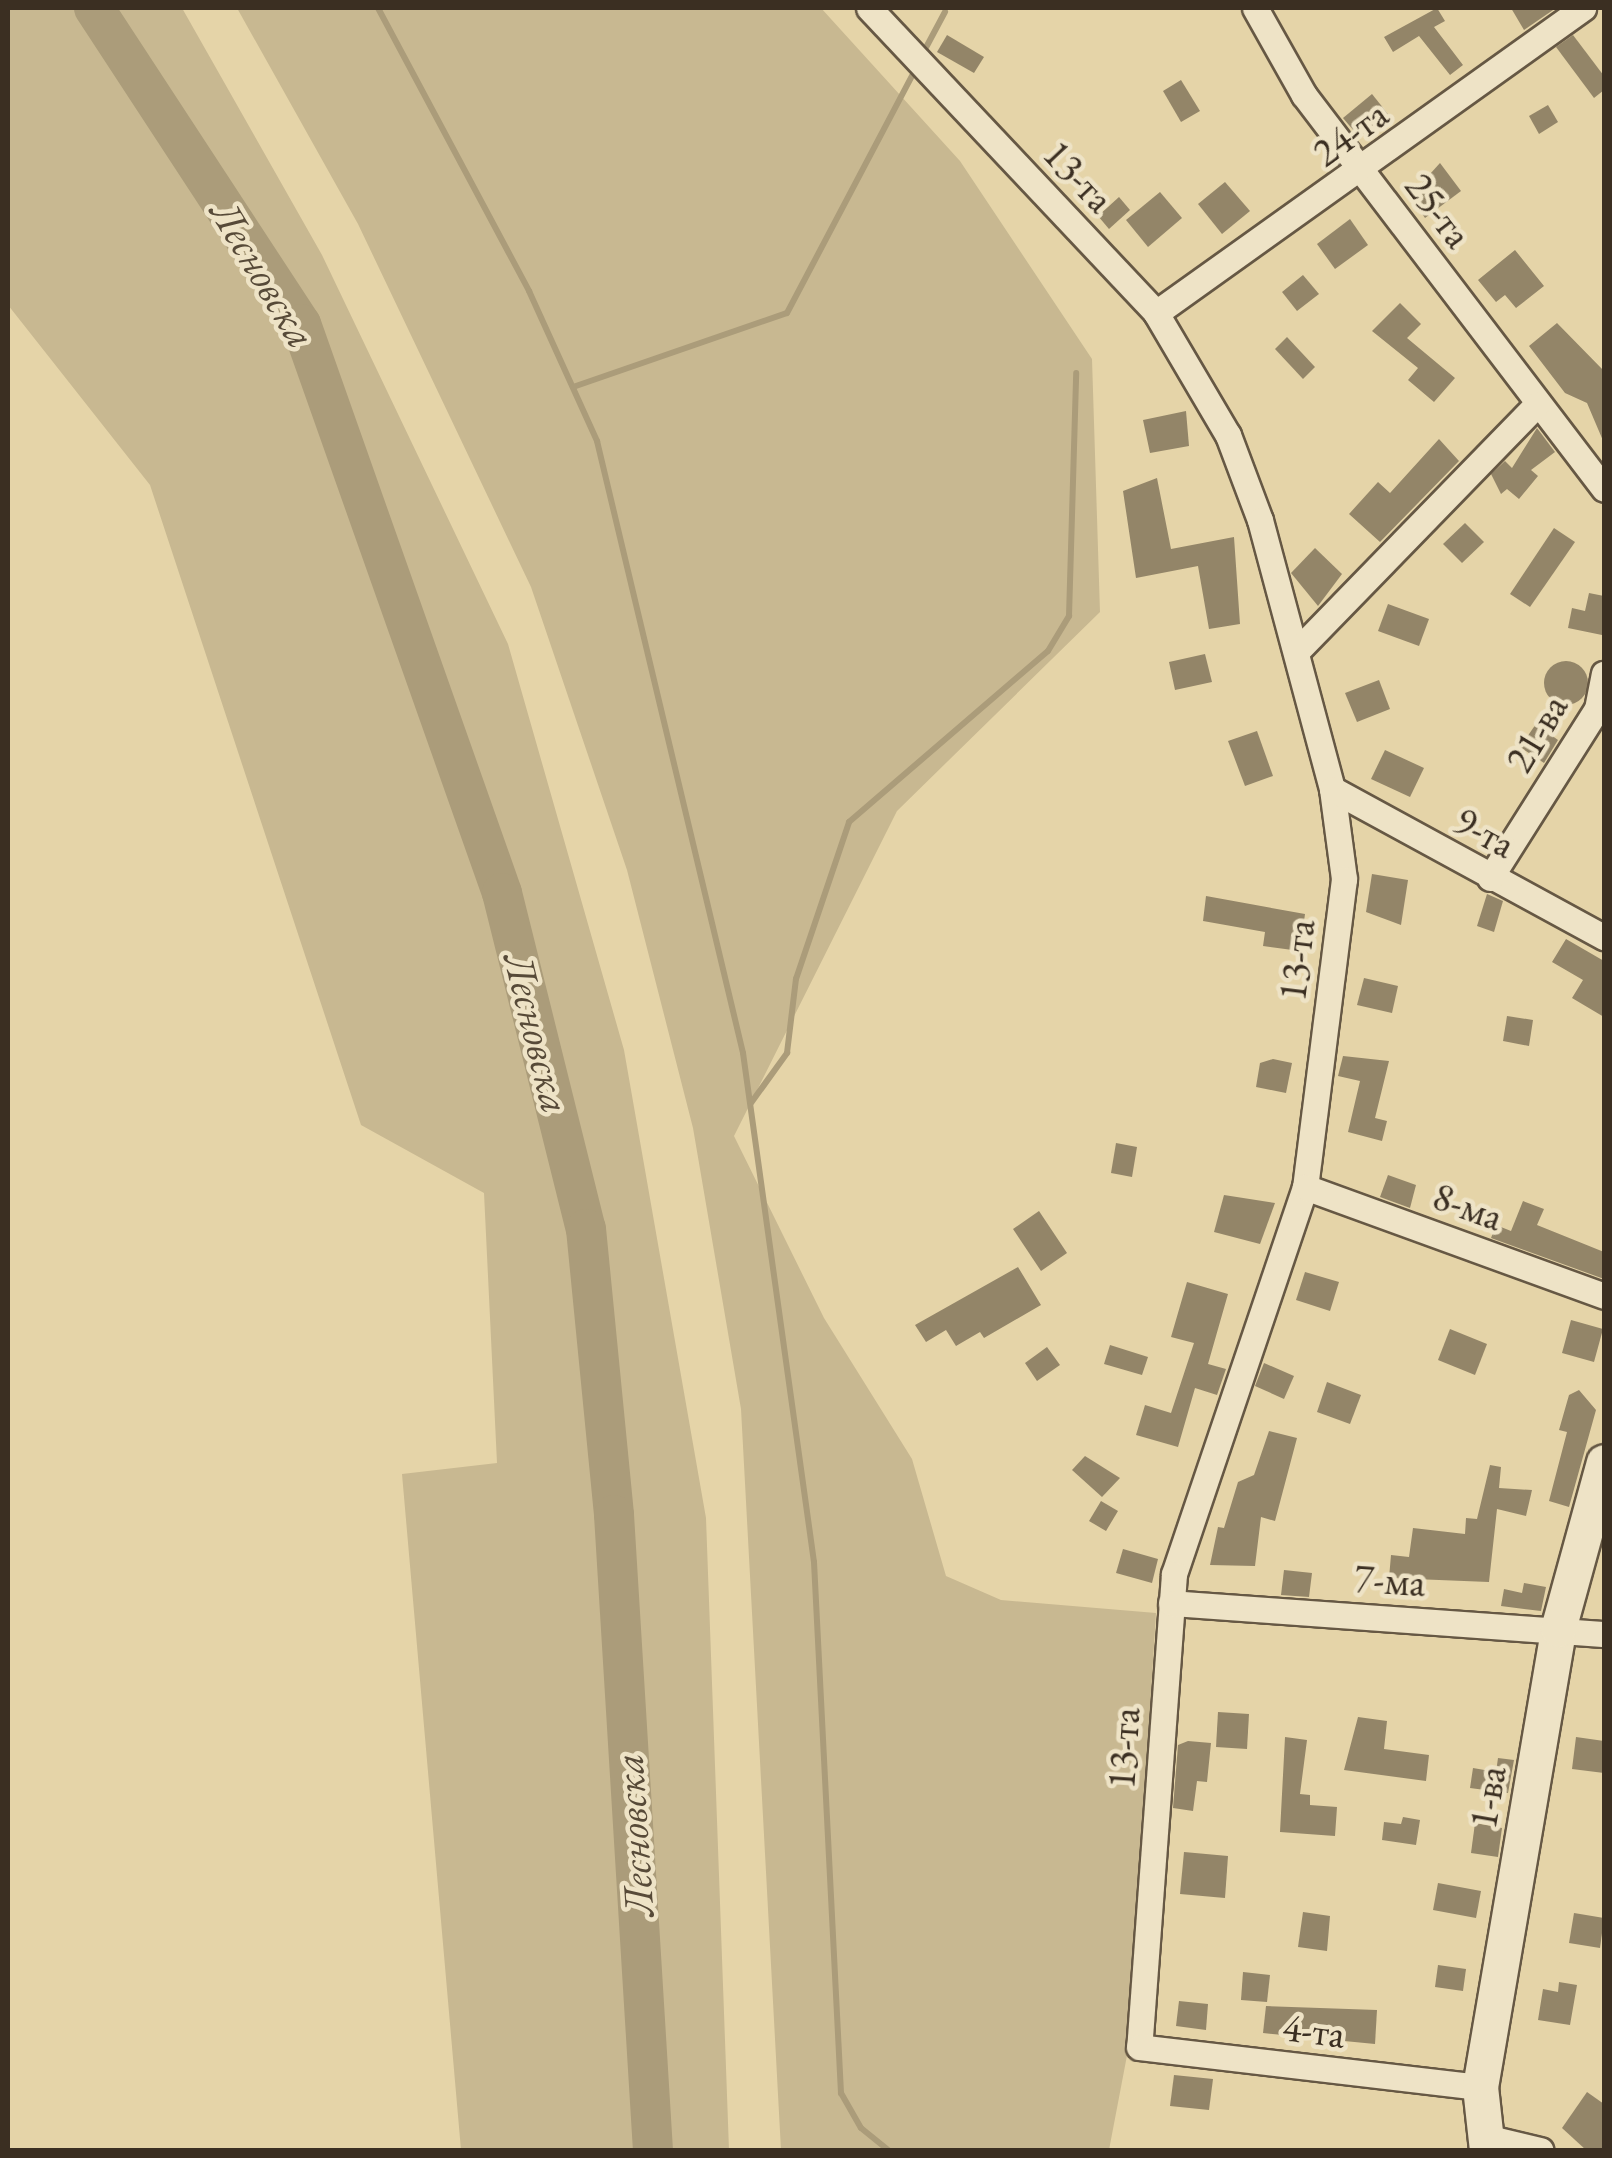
<!DOCTYPE html>
<html>
<head>
<meta charset="utf-8">
<style>
  body { margin:0 }
  #map { position:relative; width:1612px; height:2158px; overflow:hidden; background:#e5d4a8; font-family:"EB Garamond",serif }
  div>[style] { position:absolute }
  [style*='--x'] { left:calc(var(--x)*1px); top:calc(var(--y)*1px); width:calc(var(--w)*1px); rotate:calc(var(--a)*1deg) }
  .green>* { inset:0; background:#c8b891 }
  .stream>* { height:6px; margin:-3px; padding:0 3px; transform-origin:3px; border-radius:3px; background:#ab9c7a }
  .river>* { height:40px; margin:-20px; padding:0 20px; transform-origin:20px; border-radius:20px; background:#ab9c7a }
  .building>* { inset:0; background:#938568 }
  .round { border-radius:50% }
  .roads { filter:drop-shadow(2px 0 #665844) drop-shadow(-2px 0 #665844) drop-shadow(0 2px #665844) drop-shadow(0 -2px #665844) }
  .street>* { height:25px; margin:-12.5px; padding:0 12.5px; transform-origin:12.5px; border-radius:12.5px; background:#eee3c6 }
  .secondary>* { height:35px; margin:-17.5px; padding:0 17.5px; transform-origin:17.5px; border-radius:17.5px; background:#eee3c6 }
  span { translate:-50% -50%; white-space:nowrap; text-align:center; line-height:1.15; -webkit-text-stroke:9px #eee3c6; paint-order:stroke }
  .street-label { font-size:40px; color:#3b2f22 }
  .water-label { font-size:42px; color:#574a38; font-style:italic }
  .frame { position:absolute; inset:0; border:10px solid #3b2f22; pointer-events:none }
</style>
</head>
<body>
<div id="map">
  <div class="green">
    <i style="clip-path:polygon(8px 8px,182px 8px,322px 255px,508px 644px,624px 1050px,706px 1518px,729px 2150px,461px 2150px,402px 1474px,497px 1463px,484px 1193px,361px 1125px,150px 485px,8px 305px)"></i>
    <i style="clip-path:polygon(237px 8px,821px 8px,960px 161px,1092px 359px,1100px 612px,897px 811px,734px 1136px,824px 1318px,912px 1459px,946px 1576px,1001px 1600px,1156px 1613px,1129px 2045px,1109px 2150px,781px 2150px,741px 1409px,693px 1128px,627px 870px,531px 587px,358px 224px)"></i>
  </div>
  <div class="stream">
    <i style="--x:378;--y:8;--w:321;--a:61.9"></i>
    <i style="--x:529;--y:291;--w:165;--a:65.6"></i>
    <i style="--x:597;--y:441;--w:629;--a:76.58"></i>
    <i style="--x:743;--y:1053;--w:514;--a:82.06"></i>
    <i style="--x:814;--y:1562;--w:532;--a:87.09"></i>
    <i style="--x:841;--y:2093;--w:40;--a:60.3"></i>
    <i style="--x:861;--y:2128;--w:35;--a:39"></i>
    <i style="--x:922;--y:55;--w:49;--a:-61.9"></i>
    <i style="--x:573;--y:387;--w:226;--a:-19.1"></i>
    <i style="--x:787;--y:313;--w:279;--a:-62.2"></i>
    <i style="--x:751;--y:1103;--w:62;--a:-54.2"></i>
    <i style="--x:787;--y:1053;--w:75;--a:-83.1"></i>
    <i style="--x:796;--y:979;--w:166;--a:-71.3"></i>
    <i style="--x:849;--y:822;--w:262;--a:-40.7"></i>
    <i style="--x:1048;--y:651;--w:41;--a:-59"></i>
    <i style="--x:1069;--y:616;--w:243;--a:-88.3"></i>
  </div>
  <div class="river">
    <i style="--x:94;--y:8;--w:378;--a:56.8"></i>
    <i style="--x:301;--y:324;--w:603;--a:70.54"></i>
    <i style="--x:502;--y:893;--w:346;--a:76"></i>
    <i style="--x:586;--y:1229;--w:287;--a:84.4"></i>
    <i style="--x:614;--y:1515;--w:636;--a:86.49"></i>
  </div>
  <div class="building">
    <i style="clip-path:polygon(1437px 8px,1445px 21px,1434px 27px,1463px 65px,1450px 75px,1419px 36px,1393px 52px,1384px 37px)"></i>
    <i style="clip-path:polygon(1511px 8px,1556px 8px,1524px 30px)"></i>
    <i style="clip-path:polygon(947px 35px,984px 57px,974px 73px,937px 52px)"></i>
    <i style="clip-path:polygon(1573px 35px,1604px 76px,1604px 90px,1594px 98px,1556px 47px)"></i>
    <i style="clip-path:polygon(1181px 80px,1200px 111px,1181px 122px,1163px 91px)"></i>
    <i style="clip-path:polygon(1372px 94px,1388px 114px,1359px 137px,1343px 118px)"></i>
    <i style="clip-path:polygon(1548px 105px,1558px 122px,1539px 134px,1529px 116px)"></i>
    <i style="clip-path:polygon(1440px 163px,1461px 191px,1425px 218px,1410px 196px)"></i>
    <i style="clip-path:polygon(1225px 182px,1250px 211px,1222px 234px,1198px 204px)"></i>
    <i style="clip-path:polygon(1160px 192px,1182px 218px,1148px 247px,1126px 220px)"></i>
    <i style="clip-path:polygon(1119px 197px,1130px 210px,1109px 229px,1098px 216px)"></i>
    <i style="clip-path:polygon(1350px 219px,1368px 245px,1335px 269px,1317px 244px)"></i>
    <i style="clip-path:polygon(1515px 250px,1544px 286px,1516px 308px,1505px 295px,1496px 302px,1478px 280px)"></i>
    <i style="clip-path:polygon(1303px 275px,1319px 294px,1297px 311px,1282px 292px)"></i>
    <i style="clip-path:polygon(1400px 303px,1421px 324px,1407px 338px,1455px 378px,1434px 402px,1408px 380px,1418px 368px,1372px 331px)"></i>
    <i style="clip-path:polygon(1557px 323px,1604px 371px,1604px 443px,1587px 403px,1565px 393px,1529px 346px)"></i>
    <i style="clip-path:polygon(1287px 337px,1315px 367px,1303px 379px,1275px 349px)"></i>
    <i style="clip-path:polygon(1186px 411px,1189px 446px,1150px 453px,1143px 420px)"></i>
    <i style="clip-path:polygon(1537px 428px,1555px 452px,1531px 470px,1538px 476px,1519px 499px,1507px 489px,1501px 494px,1491px 474px,1505px 461px,1512px 468px)"></i>
    <i style="clip-path:polygon(1439px 439px,1459px 461px,1380px 542px,1349px 514px,1378px 482px,1390px 493px)"></i>
    <i style="clip-path:polygon(1157px 478px,1171px 549px,1234px 537px,1240px 624px,1209px 629px,1198px 566px,1136px 578px,1123px 491px)"></i>
    <i style="clip-path:polygon(1465px 523px,1484px 542px,1462px 563px,1443px 544px)"></i>
    <i style="clip-path:polygon(1554px 528px,1575px 542px,1530px 607px,1510px 594px)"></i>
    <i style="clip-path:polygon(1315px 548px,1342px 574px,1318px 606px,1291px 573px)"></i>
    <i style="clip-path:polygon(1589px 593px,1604px 596px,1602px 635px,1568px 628px,1572px 608px,1585px 611px)"></i>
    <i style="clip-path:polygon(1388px 604px,1429px 619px,1419px 646px,1378px 631px)"></i>
    <i style="clip-path:polygon(1205px 654px,1212px 682px,1175px 690px,1169px 662px)"></i>
    <i class="round" style="left:1544px;top:661px;width:44px;height:44px"></i>
    <i style="clip-path:polygon(1379px 680px,1390px 709px,1357px 722px,1345px 693px)"></i>
    <i style="clip-path:polygon(1536px 724px,1558px 740px,1544px 763px,1520px 747px)"></i>
    <i style="clip-path:polygon(1257px 731px,1273px 776px,1245px 786px,1228px 741px)"></i>
    <i style="clip-path:polygon(1385px 750px,1424px 768px,1410px 797px,1371px 779px)"></i>
    <i style="clip-path:polygon(1372px 874px,1408px 880px,1401px 925px,1366px 912px)"></i>
    <i style="clip-path:polygon(1487px 894px,1503px 901px,1494px 932px,1477px 926px)"></i>
    <i style="clip-path:polygon(1206px 896px,1305px 914px,1300px 951px,1263px 946px,1265px 932px,1203px 921px)"></i>
    <i style="clip-path:polygon(1566px 939px,1604px 961px,1604px 1017px,1572px 998px,1583px 980px,1552px 962px)"></i>
    <i style="clip-path:polygon(1364px 978px,1398px 986px,1392px 1013px,1357px 1005px)"></i>
    <i style="clip-path:polygon(1507px 1016px,1533px 1020px,1529px 1046px,1503px 1041px)"></i>
    <i style="clip-path:polygon(1343px 1056px,1389px 1061px,1375px 1118px,1387px 1121px,1382px 1141px,1348px 1132px,1360px 1081px,1338px 1076px)"></i>
    <i style="clip-path:polygon(1273px 1059px,1292px 1063px,1286px 1093px,1256px 1087px,1260px 1063px)"></i>
    <i style="clip-path:polygon(1116px 1143px,1137px 1147px,1132px 1177px,1111px 1173px)"></i>
    <i style="clip-path:polygon(1388px 1175px,1416px 1185px,1410px 1208px,1380px 1197px)"></i>
    <i style="clip-path:polygon(1224px 1195px,1275px 1203px,1260px 1244px,1214px 1232px)"></i>
    <i style="clip-path:polygon(1523px 1201px,1544px 1209px,1537px 1225px,1604px 1252px,1604px 1279px,1491px 1238px,1496px 1225px,1511px 1231px)"></i>
    <i style="clip-path:polygon(1039px 1211px,1067px 1253px,1041px 1271px,1013px 1229px)"></i>
    <i style="clip-path:polygon(1018px 1267px,1041px 1305px,984px 1338px,980px 1332px,956px 1346px,946px 1330px,926px 1342px,915px 1325px)"></i>
    <i style="clip-path:polygon(1305px 1272px,1339px 1282px,1330px 1311px,1296px 1300px)"></i>
    <i style="clip-path:polygon(1187px 1282px,1228px 1294px,1208px 1364px,1226px 1369px,1217px 1395px,1195px 1388px,1178px 1447px,1136px 1435px,1145px 1405px,1171px 1413px,1194px 1343px,1171px 1337px)"></i>
    <i style="clip-path:polygon(1571px 1320px,1603px 1329px,1594px 1362px,1562px 1353px)"></i>
    <i style="clip-path:polygon(1450px 1329px,1487px 1344px,1475px 1375px,1438px 1360px)"></i>
    <i style="clip-path:polygon(1110px 1345px,1148px 1357px,1142px 1375px,1104px 1364px)"></i>
    <i style="clip-path:polygon(1047px 1347px,1060px 1365px,1037px 1381px,1025px 1363px)"></i>
    <i style="clip-path:polygon(1264px 1363px,1294px 1376px,1284px 1399px,1255px 1386px)"></i>
    <i style="clip-path:polygon(1327px 1382px,1361px 1395px,1350px 1424px,1317px 1412px)"></i>
    <i style="clip-path:polygon(1579px 1390px,1596px 1410px,1569px 1507px,1549px 1501px,1567px 1432px,1559px 1430px,1569px 1395px)"></i>
    <i style="clip-path:polygon(1269px 1431px,1297px 1438px,1275px 1521px,1261px 1517px,1255px 1566px,1210px 1565px,1218px 1527px,1224px 1528px,1238px 1482px,1254px 1475px)"></i>
    <i style="clip-path:polygon(1085px 1456px,1120px 1478px,1102px 1497px,1072px 1470px)"></i>
    <i style="clip-path:polygon(1490px 1465px,1501px 1467px,1499px 1488px,1532px 1490px,1526px 1516px,1497px 1509px,1489px 1582px,1389px 1578px,1391px 1555px,1409px 1557px,1413px 1528px,1465px 1534px,1466px 1518px,1477px 1519px)"></i>
    <i style="clip-path:polygon(1101px 1501px,1118px 1511px,1106px 1531px,1089px 1521px)"></i>
    <i style="clip-path:polygon(1123px 1549px,1158px 1559px,1152px 1583px,1116px 1573px)"></i>
    <i style="clip-path:polygon(1284px 1570px,1312px 1573px,1309px 1597px,1281px 1595px)"></i>
    <i style="clip-path:polygon(1524px 1583px,1546px 1587px,1541px 1611px,1501px 1606px,1504px 1589px,1522px 1593px)"></i>
    <i style="clip-path:polygon(1218px 1712px,1249px 1714px,1247px 1749px,1216px 1747px)"></i>
    <i style="clip-path:polygon(1358px 1717px,1387px 1721px,1384px 1749px,1429px 1755px,1426px 1781px,1344px 1770px)"></i>
    <i style="clip-path:polygon(1285px 1737px,1307px 1740px,1300px 1794px,1310px 1795px,1310px 1805px,1337px 1807px,1335px 1836px,1280px 1832px)"></i>
    <i style="clip-path:polygon(1576px 1737px,1604px 1741px,1604px 1773px,1572px 1769px)"></i>
    <i style="clip-path:polygon(1188px 1741px,1211px 1743px,1207px 1782px,1197px 1781px,1193px 1811px,1173px 1808px,1178px 1745px)"></i>
    <i style="clip-path:polygon(1498px 1758px,1514px 1760px,1508px 1793px,1470px 1788px,1473px 1768px,1496px 1772px)"></i>
    <i style="clip-path:polygon(1403px 1817px,1420px 1820px,1416px 1845px,1382px 1840px,1384px 1822px,1401px 1824px)"></i>
    <i style="clip-path:polygon(1475px 1823px,1502px 1828px,1498px 1857px,1471px 1853px)"></i>
    <i style="clip-path:polygon(1184px 1852px,1228px 1856px,1225px 1898px,1180px 1894px)"></i>
    <i style="clip-path:polygon(1438px 1883px,1481px 1891px,1476px 1918px,1433px 1910px)"></i>
    <i style="clip-path:polygon(1303px 1912px,1330px 1916px,1327px 1951px,1298px 1947px)"></i>
    <i style="clip-path:polygon(1574px 1913px,1604px 1918px,1600px 1948px,1569px 1943px)"></i>
    <i style="clip-path:polygon(1438px 1965px,1466px 1969px,1463px 1991px,1435px 1987px)"></i>
    <i style="clip-path:polygon(1243px 1972px,1270px 1975px,1267px 2002px,1241px 2000px)"></i>
    <i style="clip-path:polygon(1559px 1982px,1577px 1985px,1570px 2025px,1538px 2020px,1543px 1989px,1558px 1992px)"></i>
    <i style="clip-path:polygon(1179px 2001px,1208px 2004px,1206px 2030px,1176px 2026px)"></i>
    <i style="clip-path:polygon(1266px 2006px,1377px 2010px,1375px 2044px,1263px 2033px)"></i>
    <i style="clip-path:polygon(1174px 2075px,1213px 2079px,1209px 2110px,1170px 2106px)"></i>
    <i style="clip-path:polygon(1587px 2092px,1604px 2104px,1604px 2150px,1586px 2150px,1562px 2128px)"></i>
  </div>
  <div class="roads">
    <div class="street">
      <i style="--x:869;--y:8;--w:419;--a:46.7"></i>
      <i style="--x:1156;--y:313;--w:142;--a:59.5"></i>
      <i style="--x:1228;--y:435;--w:91;--a:69.4"></i>
      <i style="--x:1260;--y:520;--w:278;--a:75"></i>
      <i style="--x:1332;--y:789;--w:91;--a:82.4"></i>
      <i style="--x:1344;--y:879;--w:310;--a:97.2"></i>
      <i style="--x:1305;--y:1187;--w:409;--a:108.7"></i>
      <i style="--x:1174;--y:1574;--w:474;--a:94.2"></i>
      <i style="--x:1139;--y:2047;--w:343;--a:6.7"></i>
      <i style="--x:1255;--y:8;--w:100;--a:60.6"></i>
      <i style="--x:1304;--y:95;--w:495;--a:52.7"></i>
      <i style="--x:1156;--y:313;--w:525;--a:-35.54"></i>
      <i style="--x:1297;--y:651;--w:344;--a:-45.8"></i>
      <i style="--x:1332;--y:789;--w:310;--a:28.6"></i>
      <i style="--x:1490;--y:878;--w:200;--a:-57.7"></i>
      <i style="--x:1597;--y:709;--w:36;--a:-79"></i>
      <i style="--x:1305;--y:1187;--w:318;--a:20"></i>
      <i style="--x:1171;--y:1603;--w:434;--a:4.1"></i>
      <i style="--x:1485;--y:2137;--w:57;--a:13.3"></i>
    </div>
    <div class="secondary">
      <i style="--x:1487;--y:2150;--w:63;--a:-96.3"></i>
      <i style="--x:1480;--y:2087;--w:465;--a:-80.3"></i>
      <i style="--x:1558;--y:1629;--w:173;--a:-74.6"></i>
    </div>
  </div>
  <div class="street-label">
    <span style="left:1350px;top:133px;rotate:-36deg">24-та</span>
    <span style="left:1079px;top:176px;rotate:47deg">13-та</span>
    <span style="left:1439px;top:210px;rotate:53deg">25-та</span>
    <span style="left:1536px;top:733px;rotate:-59deg">21-ва</span>
    <span style="left:1485px;top:832px;rotate:29deg">9-та</span>
    <span style="left:1296px;top:960px;rotate:-83deg">13-та</span>
    <span style="left:1468px;top:1206px;rotate:20deg">8-ма</span>
    <span style="left:1390px;top:1580px;rotate:4deg">7-ма</span>
    <span style="left:1123px;top:1748px;rotate:-86deg">13-та</span>
    <span style="left:1487px;top:1797px;rotate:-80deg">1-ва</span>
    <span style="left:1314px;top:2030px;rotate:7deg">4-та</span>
  </div>
  <div class="water-label">
    <span style="left:263px;top:274px;rotate:59deg">Лесновска</span>
    <span style="left:537px;top:1033px;rotate:76deg">Лесновска</span>
    <span style="left:634px;top:1835px;rotate:-94deg">Лесновска</span>
  </div>
  <div class="frame"></div>
</div>
</body>
</html>
